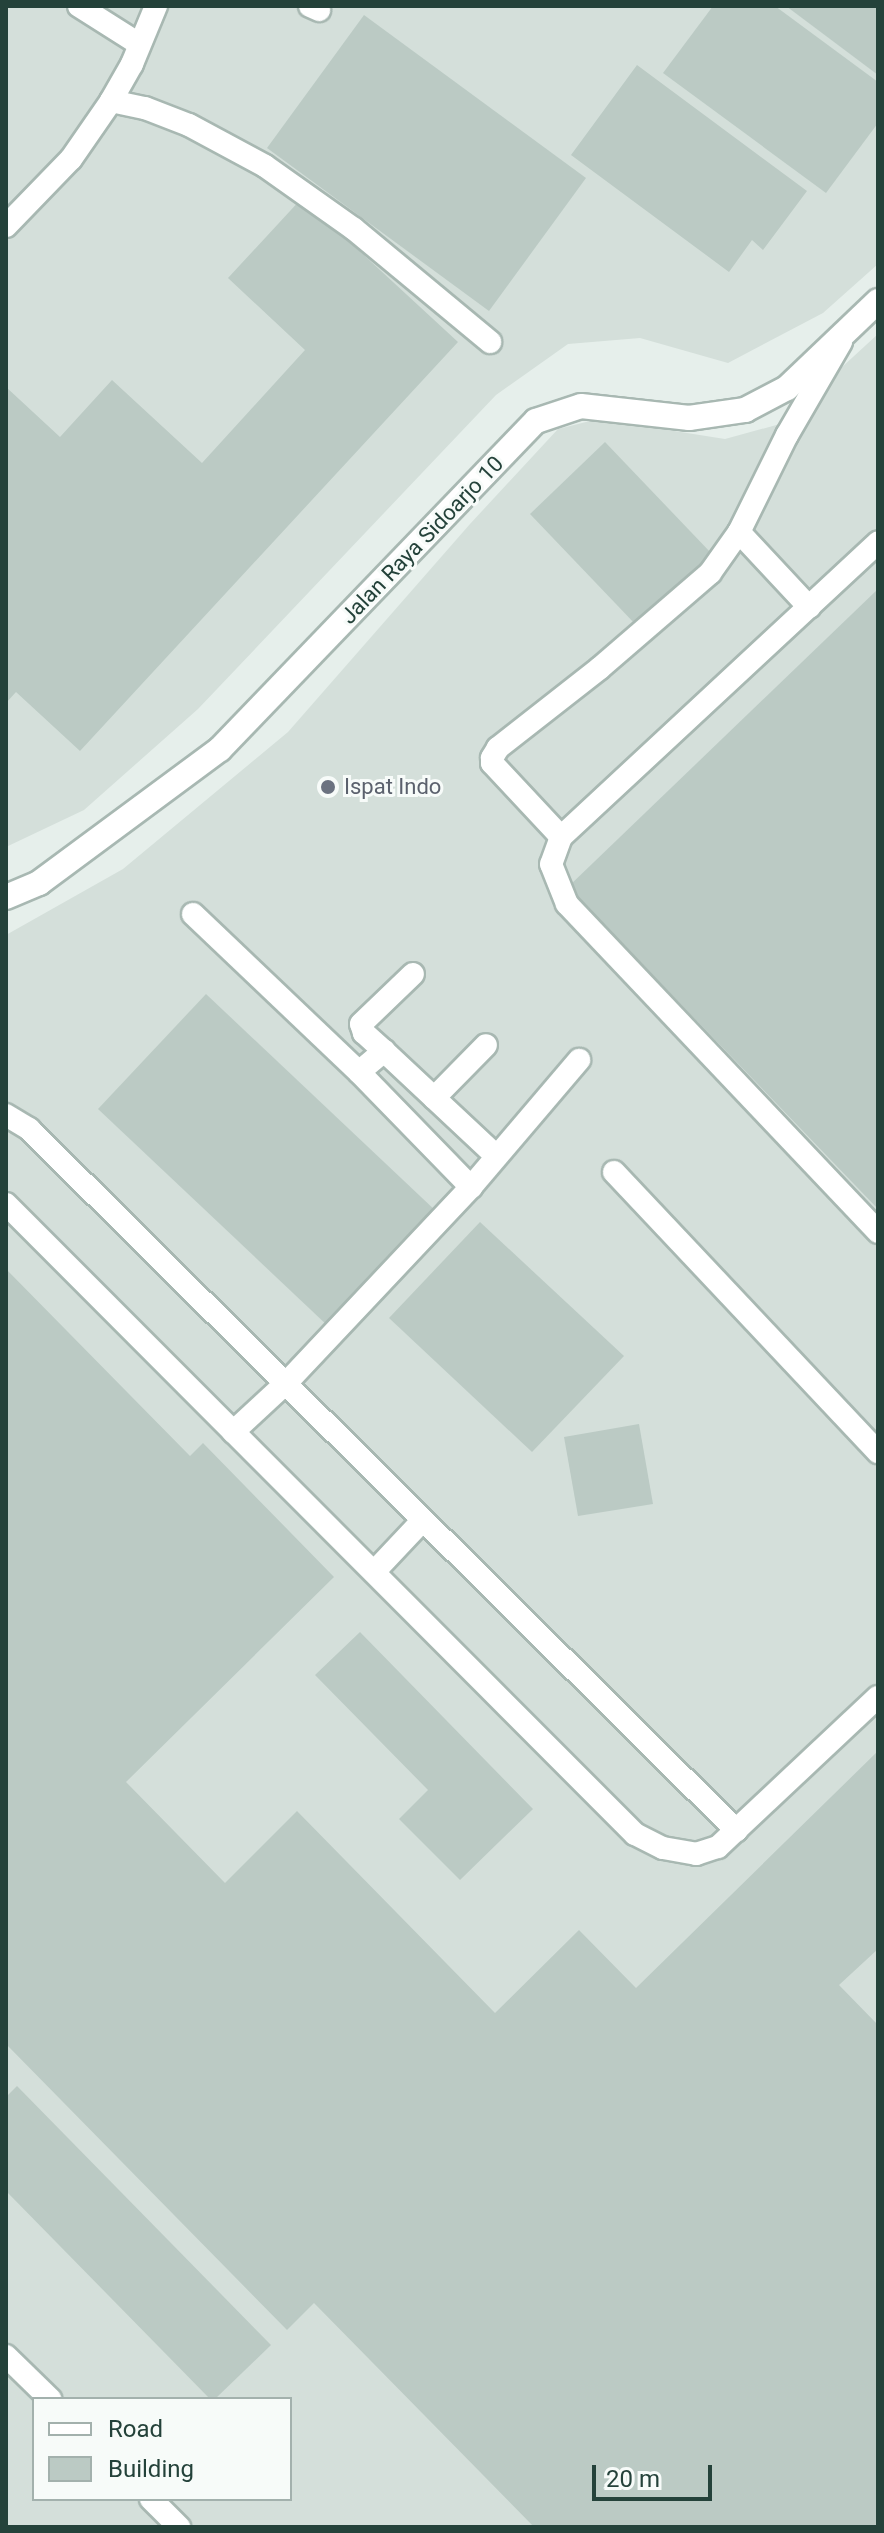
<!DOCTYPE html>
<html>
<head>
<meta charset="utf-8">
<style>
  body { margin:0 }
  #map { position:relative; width:884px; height:2533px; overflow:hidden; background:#e6efeb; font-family:Roboto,sans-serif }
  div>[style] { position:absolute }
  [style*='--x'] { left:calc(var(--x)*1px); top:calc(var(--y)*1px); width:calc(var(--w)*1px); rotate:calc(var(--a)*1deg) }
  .built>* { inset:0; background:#d4dfda }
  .building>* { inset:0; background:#bbcac4 }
  .roads { filter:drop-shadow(2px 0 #a8b8b2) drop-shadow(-2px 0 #a8b8b2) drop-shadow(0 2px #a8b8b2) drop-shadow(0 -2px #a8b8b2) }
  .service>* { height:22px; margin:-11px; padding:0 11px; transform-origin:11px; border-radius:11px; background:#fff }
  .tertiary>* { height:24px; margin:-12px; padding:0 12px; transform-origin:12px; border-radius:12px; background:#fff }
  .dots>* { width:22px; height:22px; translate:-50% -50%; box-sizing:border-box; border:4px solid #f7fbf9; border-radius:50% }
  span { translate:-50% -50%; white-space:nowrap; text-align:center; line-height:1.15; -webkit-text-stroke:6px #f7fbf9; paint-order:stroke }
  .street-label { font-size:22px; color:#24423a }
  .worship-label { font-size:22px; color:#5b616d }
  .left { translate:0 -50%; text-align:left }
  .frame { position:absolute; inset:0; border:8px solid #24423a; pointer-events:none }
  .legend { position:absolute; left:32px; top:2397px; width:260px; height:104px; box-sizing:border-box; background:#f7fbf9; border:2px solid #a3b1ad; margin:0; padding:10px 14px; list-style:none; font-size:24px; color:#24423a }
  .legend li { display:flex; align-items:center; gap:16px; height:40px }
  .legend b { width:40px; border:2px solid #a3b1ad }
  .scale { position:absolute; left:592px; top:2465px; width:120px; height:36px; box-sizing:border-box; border:4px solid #24423a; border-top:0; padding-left:10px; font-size:24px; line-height:28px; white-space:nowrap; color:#24423a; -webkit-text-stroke:6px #f7fbf9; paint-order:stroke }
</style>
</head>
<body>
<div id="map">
  <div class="built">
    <i style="clip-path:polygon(6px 6px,878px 6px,878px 264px,823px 313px,728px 363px,640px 338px,568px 344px,496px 395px,198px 709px,84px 810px,6px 847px)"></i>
    <i style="clip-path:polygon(evenodd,878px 334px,878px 2527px,6px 2527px,6px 935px,123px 869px,288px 732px,470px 524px,558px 429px,598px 419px,725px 439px,780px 424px,878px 334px,34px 2399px,290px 2399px,290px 2499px,34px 2499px,34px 2399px)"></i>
  </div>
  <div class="building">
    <i style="clip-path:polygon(713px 6px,775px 6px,878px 82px,878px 123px,826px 193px,663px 73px)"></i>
    <i style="clip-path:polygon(786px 6px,878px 6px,878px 75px)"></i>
    <i style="clip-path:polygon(364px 15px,586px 178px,489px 311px,267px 148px)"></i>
    <i style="clip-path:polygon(637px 65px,807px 191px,763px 250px,752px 240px,729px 272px,571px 155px)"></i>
    <i style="clip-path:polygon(302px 198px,458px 342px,80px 751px,16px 692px,6px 703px,6px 387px,60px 437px,112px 380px,202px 463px,305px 350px,228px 278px)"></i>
    <i style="clip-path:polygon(605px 442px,712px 554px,637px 626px,530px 514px)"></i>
    <i style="clip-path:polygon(878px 589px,878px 1209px,568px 887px)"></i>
    <i style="clip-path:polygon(206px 994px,438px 1213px,329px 1327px,98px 1109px)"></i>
    <i style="clip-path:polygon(480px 1222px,624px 1356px,532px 1452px,389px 1318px)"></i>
    <i style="clip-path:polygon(6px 1269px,190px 1456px,203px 1443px,334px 1577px,126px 1782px,225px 1883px,297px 1811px,495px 2013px,579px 1930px,636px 1988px,878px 1751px,878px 1949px,839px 1985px,878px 2025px,878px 2527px,534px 2527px,314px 2303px,287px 2330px,6px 2044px)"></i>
    <i style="clip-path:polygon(639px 1424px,653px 1504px,578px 1516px,564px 1437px)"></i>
    <i style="clip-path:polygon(360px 1632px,533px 1809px,460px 1880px,399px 1819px,428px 1790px,315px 1675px)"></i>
    <i style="clip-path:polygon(17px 2086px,271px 2345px,215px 2399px,210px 2399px,6px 2191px,6px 2097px)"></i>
  </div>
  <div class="roads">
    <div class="service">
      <i style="--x:79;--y:6;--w:71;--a:32.3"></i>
      <i style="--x:310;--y:6;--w:10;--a:24"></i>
      <i style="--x:111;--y:101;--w:35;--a:12"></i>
      <i style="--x:145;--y:108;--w:47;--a:21.1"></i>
      <i style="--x:189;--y:125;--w:86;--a:28.3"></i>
      <i style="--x:265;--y:166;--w:109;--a:35.3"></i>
      <i style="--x:354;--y:229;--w:177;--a:39.7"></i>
      <i style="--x:6;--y:226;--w:93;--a:-45.9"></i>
      <i style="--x:71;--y:159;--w:70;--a:-55.4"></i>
      <i style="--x:111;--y:101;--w:43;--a:-60.4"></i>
      <i style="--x:132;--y:64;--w:63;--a:-67.5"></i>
      <i style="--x:841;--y:342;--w:108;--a:120.1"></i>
      <i style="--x:787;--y:435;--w:108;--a:116.3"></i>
      <i style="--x:739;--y:532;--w:50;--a:125.3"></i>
      <i style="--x:710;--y:573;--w:145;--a:139.2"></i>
      <i style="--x:600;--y:668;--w:130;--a:141.9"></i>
      <i style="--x:498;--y:748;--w:12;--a:121"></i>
      <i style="--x:492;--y:758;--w:5;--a:90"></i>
      <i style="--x:492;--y:763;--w:101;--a:47"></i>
      <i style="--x:561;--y:837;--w:29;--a:110"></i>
      <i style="--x:551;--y:864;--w:43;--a:68.2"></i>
      <i style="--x:567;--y:904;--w:452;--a:46.5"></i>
      <i style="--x:739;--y:532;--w:103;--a:47"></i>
      <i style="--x:561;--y:837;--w:433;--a:-42.9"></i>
      <i style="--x:193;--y:914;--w:229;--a:43.6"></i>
      <i style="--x:359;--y:1072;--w:161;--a:45.8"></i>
      <i style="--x:471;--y:1187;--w:270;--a:133.3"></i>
      <i style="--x:286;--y:1383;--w:72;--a:137.2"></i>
      <i style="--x:384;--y:1051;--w:27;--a:-138"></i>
      <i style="--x:364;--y:1033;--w:9;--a:-108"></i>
      <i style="--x:361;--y:1024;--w:72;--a:-43.9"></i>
      <i style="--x:359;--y:1072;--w:33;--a:-40"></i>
      <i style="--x:384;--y:1051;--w:152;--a:43.1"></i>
      <i style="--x:434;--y:1098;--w:74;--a:-45.5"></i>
      <i style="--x:6;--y:1115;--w:27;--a:31"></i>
      <i style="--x:29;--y:1129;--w:996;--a:44.76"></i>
      <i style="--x:614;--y:1172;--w:385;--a:46.7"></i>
      <i style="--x:471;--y:1187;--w:167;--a:-49.6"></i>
      <i style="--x:6;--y:1204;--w:890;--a:45.05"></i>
      <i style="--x:635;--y:1834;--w:31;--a:27"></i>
      <i style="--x:663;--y:1848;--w:34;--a:10"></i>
      <i style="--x:696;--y:1854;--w:23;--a:-18"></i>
      <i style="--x:718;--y:1847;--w:219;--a:-43.2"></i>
      <i style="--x:374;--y:1572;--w:71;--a:-46.7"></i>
      <i style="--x:6;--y:2356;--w:62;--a:44.3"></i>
      <i style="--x:151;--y:2499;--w:40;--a:45"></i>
    </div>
    <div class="tertiary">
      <i style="--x:6;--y:897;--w:36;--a:-23"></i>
      <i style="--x:39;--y:883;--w:225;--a:-36.5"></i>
      <i style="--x:220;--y:749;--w:455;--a:-46.1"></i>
      <i style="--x:536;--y:421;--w:47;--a:-18.4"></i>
      <i style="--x:581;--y:406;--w:109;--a:6.3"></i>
      <i style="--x:689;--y:418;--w:57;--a:-8.1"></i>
      <i style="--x:745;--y:410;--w:47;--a:-27.6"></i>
      <i style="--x:787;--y:388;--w:126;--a:-43.7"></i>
    </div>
  </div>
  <div class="dots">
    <i style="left:328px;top:787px;background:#6b7280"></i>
  </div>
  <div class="street-label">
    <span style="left:422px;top:540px;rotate:-46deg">Jalan Raya Sidoarjo 10</span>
  </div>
  <div class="worship-label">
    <span class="left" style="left:344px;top:787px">Ispat Indo</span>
  </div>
  <div class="frame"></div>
  <ul class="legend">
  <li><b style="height:10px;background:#fff"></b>Road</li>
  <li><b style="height:22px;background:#bbcac4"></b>Building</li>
  </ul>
  <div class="scale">20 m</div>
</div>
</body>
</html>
